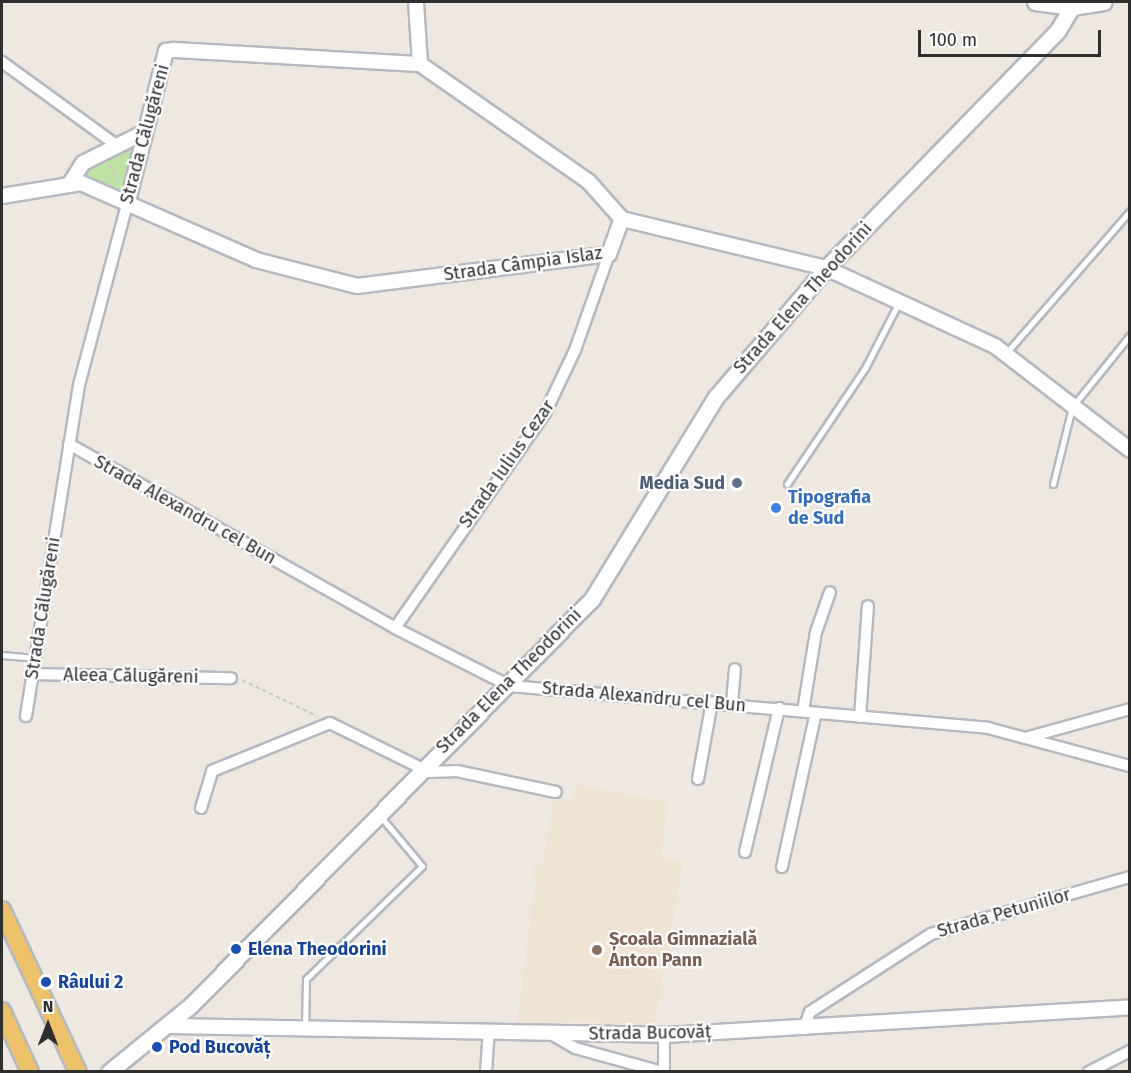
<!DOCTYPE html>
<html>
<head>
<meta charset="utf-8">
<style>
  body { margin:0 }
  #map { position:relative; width:1131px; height:1073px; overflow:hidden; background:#eee8e1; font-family:"Fira Sans",sans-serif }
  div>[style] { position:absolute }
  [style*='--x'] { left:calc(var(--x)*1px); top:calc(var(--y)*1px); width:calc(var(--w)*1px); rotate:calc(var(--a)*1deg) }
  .education>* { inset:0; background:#efe3d2 }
  .green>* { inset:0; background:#bde2a1 }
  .path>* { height:2px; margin-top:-1px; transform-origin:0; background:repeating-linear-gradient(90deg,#c9c9c9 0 4.5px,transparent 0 7.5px) }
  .roads { filter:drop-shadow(2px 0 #b5b8c0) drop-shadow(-2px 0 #b5b8c0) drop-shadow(0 2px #b5b8c0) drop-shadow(0 -2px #b5b8c0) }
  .service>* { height:5px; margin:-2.5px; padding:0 2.5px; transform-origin:2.5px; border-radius:2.5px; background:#fff }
  .minor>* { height:10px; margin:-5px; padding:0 5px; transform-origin:5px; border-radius:5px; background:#fff }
  .tertiary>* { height:14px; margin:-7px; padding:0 7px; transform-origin:7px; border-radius:7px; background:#fff }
  .secondary>* { height:15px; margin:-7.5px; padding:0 7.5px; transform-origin:7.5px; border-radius:7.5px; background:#fff }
  .primary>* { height:16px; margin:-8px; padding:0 8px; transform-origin:8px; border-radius:8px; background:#ecc169 }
  .dots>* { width:16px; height:16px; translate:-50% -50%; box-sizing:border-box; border:3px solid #fff; border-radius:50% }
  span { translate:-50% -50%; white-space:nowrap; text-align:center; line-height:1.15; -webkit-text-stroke:4.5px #fff; paint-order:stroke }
  .street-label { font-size:18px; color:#2e2e2e }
  .service-label { font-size:18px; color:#4e5e75; font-weight:700 }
  .right { translate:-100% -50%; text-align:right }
  .shop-label { font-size:18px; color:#366cbe; font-weight:700 }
  .left { translate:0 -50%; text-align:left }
  .education-label { font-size:18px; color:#785e54; font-weight:700 }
  .transit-label { font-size:18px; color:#164399; font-weight:700 }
  .frame { position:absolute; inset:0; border:3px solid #2e2e2e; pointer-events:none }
  .north { position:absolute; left:18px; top:995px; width:60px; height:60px; -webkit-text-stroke:4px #fff; paint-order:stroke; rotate:0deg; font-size:16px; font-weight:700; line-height:24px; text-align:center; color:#2e2e2e }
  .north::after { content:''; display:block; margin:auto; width:21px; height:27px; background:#2e2e2e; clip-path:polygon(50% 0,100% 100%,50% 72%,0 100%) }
  .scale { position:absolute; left:918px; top:30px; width:183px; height:27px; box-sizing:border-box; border:3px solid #2e2e2e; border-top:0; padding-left:8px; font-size:18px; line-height:21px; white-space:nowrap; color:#2e2e2e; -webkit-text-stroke:4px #fff; paint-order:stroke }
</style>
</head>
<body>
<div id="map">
  <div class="education">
    <i style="clip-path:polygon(578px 784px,668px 802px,661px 857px,683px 861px,655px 1024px,517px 1021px,536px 880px,531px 877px,535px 865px,543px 865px,554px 801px,573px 801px)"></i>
  </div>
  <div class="green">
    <i style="clip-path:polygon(127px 148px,134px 153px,123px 193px,86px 176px,85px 167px)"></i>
  </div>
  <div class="path">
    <i style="--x:109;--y:165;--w:21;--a:61"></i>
    <i style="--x:242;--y:680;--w:83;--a:25.6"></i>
  </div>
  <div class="roads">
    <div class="service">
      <i style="--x:1007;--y:352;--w:187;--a:-48.9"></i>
      <i style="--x:787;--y:484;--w:140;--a:-56.1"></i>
      <i style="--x:865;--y:368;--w:74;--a:-62.7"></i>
      <i style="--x:1053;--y:484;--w:79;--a:-76.1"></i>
      <i style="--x:1072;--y:407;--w:92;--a:-51.1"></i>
      <i style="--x:2;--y:655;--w:33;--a:5"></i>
      <i style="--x:305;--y:1027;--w:48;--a:-88.8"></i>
      <i style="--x:306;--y:979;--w:162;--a:-44.2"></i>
      <i style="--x:422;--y:866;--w:65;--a:-130"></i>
    </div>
    <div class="minor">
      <i style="--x:2;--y:62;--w:140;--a:36"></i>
      <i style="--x:69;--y:444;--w:374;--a:29.4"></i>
      <i style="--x:395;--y:628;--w:129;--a:26.8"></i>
      <i style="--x:510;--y:686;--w:480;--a:5"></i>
      <i style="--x:988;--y:728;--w:147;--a:15"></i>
      <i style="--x:395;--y:628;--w:262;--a:-55.1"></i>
      <i style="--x:545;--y:413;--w:70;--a:-64.5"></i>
      <i style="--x:575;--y:350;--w:102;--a:-70.5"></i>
      <i style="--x:32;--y:674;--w:199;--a:1.2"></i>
      <i style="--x:732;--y:703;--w:34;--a:-85"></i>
      <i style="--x:803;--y:711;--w:80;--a:-80.7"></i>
      <i style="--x:816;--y:632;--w:42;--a:-70.7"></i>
      <i style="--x:26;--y:716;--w:335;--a:-80.9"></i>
      <i style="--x:79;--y:385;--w:186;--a:-75.1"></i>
      <i style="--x:860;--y:717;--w:111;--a:-85.9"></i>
      <i style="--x:1025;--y:738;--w:109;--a:-15.4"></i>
      <i style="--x:698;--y:779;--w:78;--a:-79.7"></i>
      <i style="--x:201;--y:808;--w:39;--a:-73"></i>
      <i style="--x:212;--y:771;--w:127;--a:-22.1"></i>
      <i style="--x:330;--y:723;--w:110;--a:26.3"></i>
      <i style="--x:429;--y:772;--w:28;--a:-2"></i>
      <i style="--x:457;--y:771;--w:101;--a:12"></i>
      <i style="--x:745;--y:852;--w:148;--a:-76.7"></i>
      <i style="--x:782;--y:867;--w:158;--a:-77.6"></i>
      <i style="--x:804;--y:1029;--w:18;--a:-71"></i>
      <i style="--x:810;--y:1012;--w:144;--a:-32.8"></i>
      <i style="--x:931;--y:934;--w:207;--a:-16"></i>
      <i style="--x:551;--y:1034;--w:28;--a:30"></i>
      <i style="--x:575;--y:1048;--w:90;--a:15.4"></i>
      <i style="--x:664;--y:1035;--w:37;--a:90"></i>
      <i style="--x:486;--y:1072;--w:39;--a:-86"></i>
      <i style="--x:1089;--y:1072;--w:46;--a:-27.1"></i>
    </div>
    <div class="tertiary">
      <i style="--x:416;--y:2;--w:62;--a:86.3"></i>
      <i style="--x:71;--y:182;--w:22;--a:-58"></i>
      <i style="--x:83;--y:163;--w:67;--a:-26.6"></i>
      <i style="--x:2;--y:196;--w:80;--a:-9.3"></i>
      <i style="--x:81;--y:183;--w:191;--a:23.7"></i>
      <i style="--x:256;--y:260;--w:104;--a:14.4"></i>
      <i style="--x:357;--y:286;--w:254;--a:-7.2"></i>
      <i style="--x:609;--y:254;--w:37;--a:-70"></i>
      <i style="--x:622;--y:219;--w:210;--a:13.5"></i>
      <i style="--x:826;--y:268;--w:186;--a:24.8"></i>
      <i style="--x:995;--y:346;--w:170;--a:37.6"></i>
      <i style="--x:127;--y:205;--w:159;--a:-75.8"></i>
      <i style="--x:166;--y:51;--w:8;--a:-7"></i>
      <i style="--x:174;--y:50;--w:246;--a:3.3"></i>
      <i style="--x:420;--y:64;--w:206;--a:34.9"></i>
      <i style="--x:589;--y:182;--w:50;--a:48.3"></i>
      <i style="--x:169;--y:1026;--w:495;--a:1"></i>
      <i style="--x:664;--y:1035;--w:467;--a:-3.4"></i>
    </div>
    <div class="secondary">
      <i style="--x:1035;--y:2;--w:37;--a:8"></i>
      <i style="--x:1072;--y:7;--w:32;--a:-9"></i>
      <i style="--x:109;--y:1072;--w:104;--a:-39.2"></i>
      <i style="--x:190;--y:1006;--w:572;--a:-45.35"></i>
      <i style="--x:592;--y:599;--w:237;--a:-58.5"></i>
      <i style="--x:716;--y:397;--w:170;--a:-49.5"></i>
      <i style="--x:826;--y:268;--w:332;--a:-45.7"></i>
      <i style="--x:1058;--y:30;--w:27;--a:-59"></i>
    </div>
    <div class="primary">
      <i style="--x:2;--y:910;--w:179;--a:64.9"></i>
      <i style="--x:2;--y:1011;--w:67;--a:65.3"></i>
    </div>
  </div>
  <div class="dots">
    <i style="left:737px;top:483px;background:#5c6f8a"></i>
    <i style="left:776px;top:508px;background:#3f7fe0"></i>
    <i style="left:236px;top:949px;background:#1a4fb4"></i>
    <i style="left:597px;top:950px;background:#8d6e63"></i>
    <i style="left:46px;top:982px;background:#1a4fb4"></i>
    <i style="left:157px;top:1047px;background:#1a4fb4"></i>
  </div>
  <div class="street-label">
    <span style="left:145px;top:134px;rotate:-75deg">Strada Călugăreni</span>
    <span style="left:523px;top:264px;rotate:-8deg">Strada Câmpia Islaz</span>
    <span style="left:803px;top:298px;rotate:-48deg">Strada Elena Theodorini</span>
    <span style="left:507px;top:464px;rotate:-55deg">Strada Iulius Cezar</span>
    <span style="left:185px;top:510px;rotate:29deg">Strada Alexandru cel Bun</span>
    <span style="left:43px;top:608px;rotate:-81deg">Strada Călugăreni</span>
    <span style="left:131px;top:676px;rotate:1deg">Aleea Călugăreni</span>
    <span style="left:509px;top:681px;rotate:-45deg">Strada Elena Theodorini</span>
    <span style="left:644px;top:697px;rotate:5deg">Strada Alexandru cel Bun</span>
    <span style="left:1004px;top:913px;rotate:-16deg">Strada Petuniilor</span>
    <span style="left:650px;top:1033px;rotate:-1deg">Strada Bucovăț</span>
  </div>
  <div class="service-label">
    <span class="right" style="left:725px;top:483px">Media Sud</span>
  </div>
  <div class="shop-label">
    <span class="left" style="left:788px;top:508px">Tipografia<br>de Sud</span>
  </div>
  <div class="education-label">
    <span class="left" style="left:609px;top:950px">Școala Gimnazială<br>Anton Pann</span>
  </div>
  <div class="transit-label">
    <span class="left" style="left:248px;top:949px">Elena Theodorini</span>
    <span class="left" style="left:58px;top:982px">Râului 2</span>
    <span class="left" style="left:169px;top:1047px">Pod Bucovăț</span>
  </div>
  <div class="frame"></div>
  <div class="north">N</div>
  <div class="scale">100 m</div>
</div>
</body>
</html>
